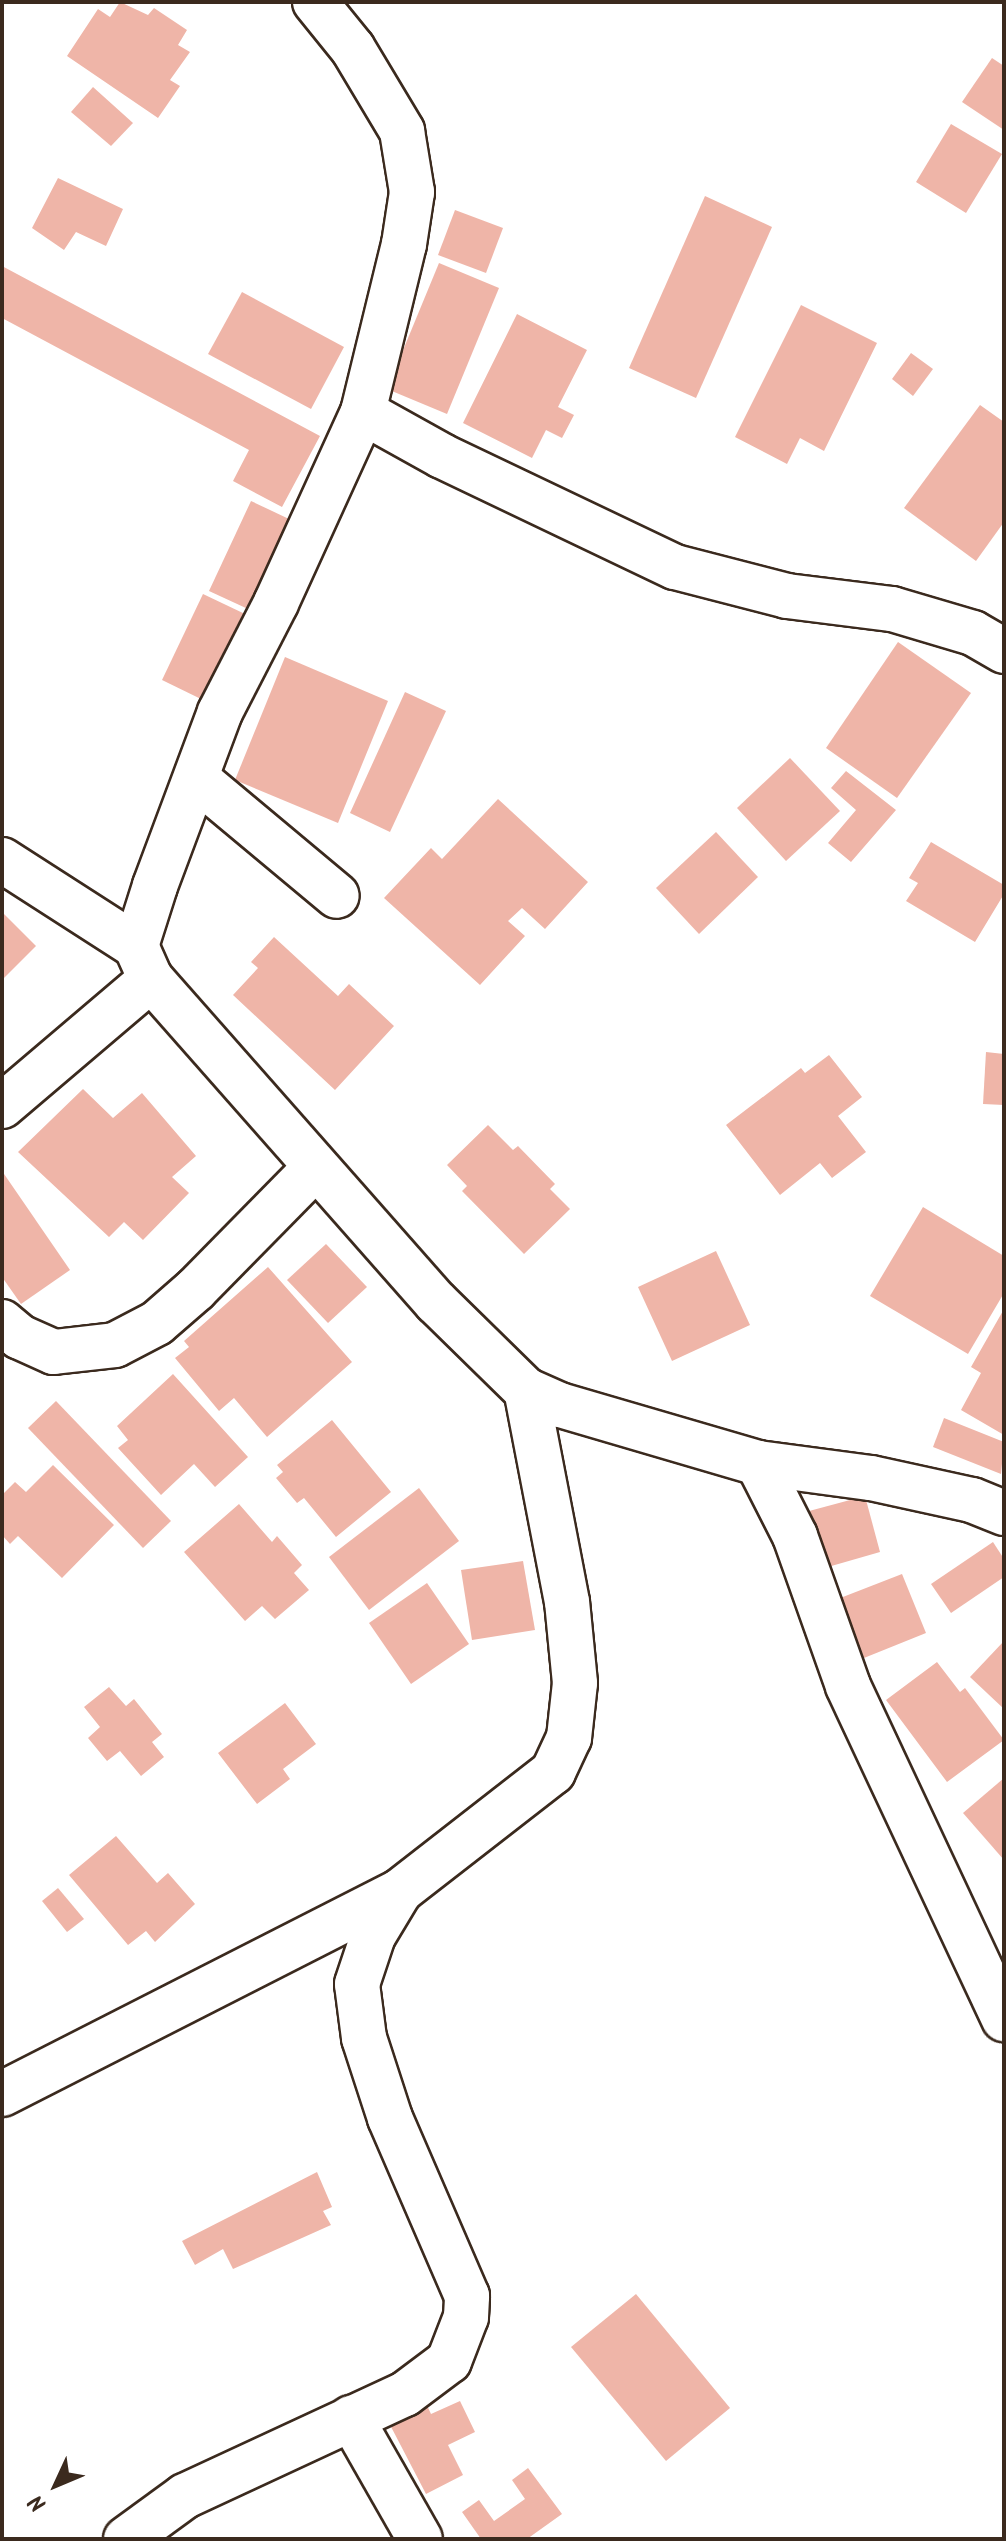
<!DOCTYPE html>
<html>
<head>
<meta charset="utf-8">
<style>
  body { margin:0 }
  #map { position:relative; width:1006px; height:2541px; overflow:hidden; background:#fff; font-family:Kalam,sans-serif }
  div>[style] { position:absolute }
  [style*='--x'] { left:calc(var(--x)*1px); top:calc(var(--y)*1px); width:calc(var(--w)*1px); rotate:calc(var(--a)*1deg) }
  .building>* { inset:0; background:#efb5a8 }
  .roads { filter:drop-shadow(2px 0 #3b2a1e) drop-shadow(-2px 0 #3b2a1e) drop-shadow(0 2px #3b2a1e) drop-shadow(0 -2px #3b2a1e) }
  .minor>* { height:44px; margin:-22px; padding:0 22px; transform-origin:22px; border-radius:22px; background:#fff }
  span { translate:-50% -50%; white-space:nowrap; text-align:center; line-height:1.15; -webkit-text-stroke:8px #fff; paint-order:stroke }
  .frame { position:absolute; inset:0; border:4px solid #3b2a1e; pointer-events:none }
  .north { position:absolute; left:16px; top:2445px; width:80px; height:80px; -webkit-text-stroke:6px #fff; paint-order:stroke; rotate:226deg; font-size:22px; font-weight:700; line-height:32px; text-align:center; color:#3b2a1e }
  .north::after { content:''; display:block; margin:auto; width:28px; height:36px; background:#3b2a1e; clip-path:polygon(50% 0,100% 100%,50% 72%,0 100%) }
</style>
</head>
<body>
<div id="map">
  <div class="building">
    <i style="clip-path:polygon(120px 2px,148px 15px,154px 8px,187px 30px,178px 45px,190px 52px,170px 80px,180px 86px,158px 118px,67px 56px,98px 9px,110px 17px)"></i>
    <i style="clip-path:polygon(992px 58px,1004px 66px,1004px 130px,962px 102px)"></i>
    <i style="clip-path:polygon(93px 87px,133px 123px,111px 146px,71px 112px)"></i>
    <i style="clip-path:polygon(951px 124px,1002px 154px,966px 213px,916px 182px)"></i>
    <i style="clip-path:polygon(58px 178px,123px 209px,106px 246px,76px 232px,64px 250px,32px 228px)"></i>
    <i style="clip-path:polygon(705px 196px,772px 227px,696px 398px,629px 368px)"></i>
    <i style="clip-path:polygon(455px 210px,503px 228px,486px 273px,438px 255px)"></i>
    <i style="clip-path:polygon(439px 263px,499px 288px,447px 414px,387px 389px)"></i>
    <i style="clip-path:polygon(2px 266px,320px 436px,282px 507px,233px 481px,249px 450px,2px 318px)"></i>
    <i style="clip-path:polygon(242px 292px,344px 347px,311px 409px,208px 354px)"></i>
    <i style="clip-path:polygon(801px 305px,877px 343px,824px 451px,800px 438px,787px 464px,735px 437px)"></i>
    <i style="clip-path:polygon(517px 314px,587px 350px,558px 407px,574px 415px,562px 438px,546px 430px,532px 458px,463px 423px)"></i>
    <i style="clip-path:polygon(911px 353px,933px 369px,913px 396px,892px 379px)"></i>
    <i style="clip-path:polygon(980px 405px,1004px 422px,1004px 522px,976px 561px,904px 508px)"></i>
    <i style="clip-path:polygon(251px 501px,289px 519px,248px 609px,209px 591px)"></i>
    <i style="clip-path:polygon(203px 594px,245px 614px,203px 700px,162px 680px)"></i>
    <i style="clip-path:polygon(898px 642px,971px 693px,897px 798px,826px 748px)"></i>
    <i style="clip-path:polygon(285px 657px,388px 701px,338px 823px,235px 780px)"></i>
    <i style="clip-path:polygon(405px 692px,446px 711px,390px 832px,350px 813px)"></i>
    <i style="clip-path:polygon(790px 758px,840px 811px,786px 861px,737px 808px)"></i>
    <i style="clip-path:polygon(846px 771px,896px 810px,851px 862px,828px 843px,856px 810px,831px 788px)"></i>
    <i style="clip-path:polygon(498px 799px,588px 882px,545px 929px,522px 908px,508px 921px,525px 936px,480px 985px,384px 898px,431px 848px,442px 859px)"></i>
    <i style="clip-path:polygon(716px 832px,758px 877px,699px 934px,656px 888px)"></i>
    <i style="clip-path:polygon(931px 842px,1004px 885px,1004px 894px,975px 942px,906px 901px,918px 883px,909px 878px)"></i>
    <i style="clip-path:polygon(2px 912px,36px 946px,2px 980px)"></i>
    <i style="clip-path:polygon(274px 937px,338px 996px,349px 984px,394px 1026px,335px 1090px,233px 995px,258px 968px,251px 962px)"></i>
    <i style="clip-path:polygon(986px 1052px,1004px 1054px,1004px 1105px,983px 1104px)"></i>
    <i style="clip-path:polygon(829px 1055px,862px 1097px,838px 1116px,866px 1152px,832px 1178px,820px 1163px,780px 1195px,726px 1125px,801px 1068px,805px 1073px)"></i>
    <i style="clip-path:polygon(83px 1089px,113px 1118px,142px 1093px,196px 1156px,172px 1177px,189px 1193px,143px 1240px,124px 1222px,109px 1237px,18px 1152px)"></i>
    <i style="clip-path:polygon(488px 1125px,513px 1150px,518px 1146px,555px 1184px,550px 1189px,570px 1209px,524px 1254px,462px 1191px,467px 1186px,447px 1165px)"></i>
    <i style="clip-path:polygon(2px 1171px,70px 1270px,21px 1304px,2px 1277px)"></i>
    <i style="clip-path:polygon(923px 1207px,1004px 1256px,1004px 1293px,968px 1354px,870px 1296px)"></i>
    <i style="clip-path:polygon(326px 1244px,367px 1287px,328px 1323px,287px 1280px)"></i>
    <i style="clip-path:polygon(716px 1251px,750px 1325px,672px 1361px,638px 1287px)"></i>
    <i style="clip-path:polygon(268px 1267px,352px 1362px,267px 1437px,234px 1398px,219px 1411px,175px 1358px,189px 1347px,184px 1341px)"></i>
    <i style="clip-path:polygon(1004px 1309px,1004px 1435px,961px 1410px,981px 1373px,971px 1367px)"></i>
    <i style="clip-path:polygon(173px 1374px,248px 1457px,215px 1487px,194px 1464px,161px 1495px,118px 1448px,128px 1440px,117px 1426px)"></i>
    <i style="clip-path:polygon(56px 1401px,171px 1521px,143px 1548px,28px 1428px)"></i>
    <i style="clip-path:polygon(944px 1418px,1004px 1442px,1001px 1474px,933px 1447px)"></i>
    <i style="clip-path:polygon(332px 1420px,391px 1492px,336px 1537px,304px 1498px,297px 1503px,276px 1478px,283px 1472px,277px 1465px)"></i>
    <i style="clip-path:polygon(53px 1465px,114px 1525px,62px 1578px,18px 1536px,10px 1544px,2px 1535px,2px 1495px,15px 1482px,26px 1492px)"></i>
    <i style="clip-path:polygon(419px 1488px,459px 1541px,369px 1610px,329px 1557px)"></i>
    <i style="clip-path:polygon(865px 1496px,880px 1552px,814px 1571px,798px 1514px)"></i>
    <i style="clip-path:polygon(239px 1504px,272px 1542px,277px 1536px,302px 1565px,294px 1573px,309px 1590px,275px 1619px,262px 1606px,245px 1621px,184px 1552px)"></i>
    <i style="clip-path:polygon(993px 1542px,1004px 1559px,1004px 1577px,951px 1613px,931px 1584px)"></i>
    <i style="clip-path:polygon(523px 1561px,535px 1630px,472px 1640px,461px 1570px)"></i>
    <i style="clip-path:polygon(902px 1574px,926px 1633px,854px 1662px,830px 1602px)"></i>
    <i style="clip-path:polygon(427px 1583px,469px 1644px,411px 1684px,369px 1623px)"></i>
    <i style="clip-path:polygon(1004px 1641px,1004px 1709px,970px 1677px)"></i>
    <i style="clip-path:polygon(937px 1662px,960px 1692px,965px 1688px,1004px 1740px,947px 1782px,886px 1700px)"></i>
    <i style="clip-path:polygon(109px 1687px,126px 1706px,134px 1699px,162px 1734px,152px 1742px,164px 1757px,141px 1776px,120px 1751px,107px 1761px,88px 1738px,100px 1727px,84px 1707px)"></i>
    <i style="clip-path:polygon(285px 1703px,316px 1744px,283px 1769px,290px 1779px,257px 1804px,218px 1753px)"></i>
    <i style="clip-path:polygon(1004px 1778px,1004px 1860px,963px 1813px)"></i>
    <i style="clip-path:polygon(116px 1836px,157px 1883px,168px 1873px,195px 1904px,155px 1942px,146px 1931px,128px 1945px,69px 1875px)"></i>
    <i style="clip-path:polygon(58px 1888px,84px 1919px,67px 1932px,42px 1901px)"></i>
    <i style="clip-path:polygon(317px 2172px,332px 2207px,323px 2211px,331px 2225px,233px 2269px,223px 2249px,195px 2265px,182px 2241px)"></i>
    <i style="clip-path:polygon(636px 2294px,730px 2408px,666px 2461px,571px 2347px)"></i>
    <i style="clip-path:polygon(425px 2401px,431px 2414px,460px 2401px,475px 2432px,448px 2445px,463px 2475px,426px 2494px,388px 2421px)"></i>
    <i style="clip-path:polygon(528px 2468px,562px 2514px,527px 2539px,481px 2539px,462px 2512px,479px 2500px,494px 2521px,525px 2499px,512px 2480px)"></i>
  </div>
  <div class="roads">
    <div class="minor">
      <i style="--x:315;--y:2;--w:60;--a:51"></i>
      <i style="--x:353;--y:49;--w:96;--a:59.1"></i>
      <i style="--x:402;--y:131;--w:62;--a:80.7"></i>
      <i style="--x:412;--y:192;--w:53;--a:98.7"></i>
      <i style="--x:404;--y:244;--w:173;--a:103.7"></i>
      <i style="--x:363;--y:412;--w:210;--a:114.5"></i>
      <i style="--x:276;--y:603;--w:123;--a:117.2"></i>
      <i style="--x:220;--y:712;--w:186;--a:110.5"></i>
      <i style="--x:155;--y:886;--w:63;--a:107.6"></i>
      <i style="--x:136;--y:946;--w:36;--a:66"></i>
      <i style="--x:151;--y:979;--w:431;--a:48.6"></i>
      <i style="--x:436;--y:1302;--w:126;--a:44.4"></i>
      <i style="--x:526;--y:1390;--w:37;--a:24"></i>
      <i style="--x:560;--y:1405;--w:206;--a:16.3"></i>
      <i style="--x:758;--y:1463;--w:114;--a:7.6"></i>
      <i style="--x:871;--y:1478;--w:103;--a:12.3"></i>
      <i style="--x:972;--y:1500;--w:35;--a:22"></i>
      <i style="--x:363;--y:412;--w:90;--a:29.1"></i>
      <i style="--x:442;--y:456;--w:258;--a:25.5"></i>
      <i style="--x:675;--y:567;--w:116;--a:14.5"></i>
      <i style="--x:787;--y:596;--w:106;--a:7.1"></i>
      <i style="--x:892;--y:609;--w:84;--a:16.5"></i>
      <i style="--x:973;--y:633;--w:36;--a:30"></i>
      <i style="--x:197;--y:779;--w:182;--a:39.9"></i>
      <i style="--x:2;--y:860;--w:159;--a:32.7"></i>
      <i style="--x:2;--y:1106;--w:196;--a:-40.4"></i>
      <i style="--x:2;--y:1322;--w:23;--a:40"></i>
      <i style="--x:20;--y:1337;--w:37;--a:24"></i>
      <i style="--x:54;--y:1352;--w:61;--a:-6.5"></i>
      <i style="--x:115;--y:1345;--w:47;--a:-27.6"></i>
      <i style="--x:157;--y:1323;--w:52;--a:-41.1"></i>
      <i style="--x:196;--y:1289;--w:171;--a:-45.5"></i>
      <i style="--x:758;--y:1463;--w:82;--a:63.1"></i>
      <i style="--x:795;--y:1536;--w:159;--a:70.5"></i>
      <i style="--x:848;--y:1686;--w:368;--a:64.9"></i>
      <i style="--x:2;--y:2094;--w:447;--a:-27"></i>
      <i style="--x:351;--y:2418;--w:139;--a:60.3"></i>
      <i style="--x:126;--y:2539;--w:73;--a:-36.1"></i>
      <i style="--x:185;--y:2496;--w:242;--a:-24.9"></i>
      <i style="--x:405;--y:2394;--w:55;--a:-36.9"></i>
      <i style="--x:449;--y:2361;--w:47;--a:-68.9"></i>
      <i style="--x:466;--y:2317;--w:21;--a:-87"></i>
      <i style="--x:467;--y:2296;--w:194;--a:-113.4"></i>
      <i style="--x:390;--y:2118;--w:84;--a:-108"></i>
      <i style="--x:364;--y:2038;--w:54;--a:-97.4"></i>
      <i style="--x:357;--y:1984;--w:51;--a:-71.6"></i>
      <i style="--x:373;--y:1936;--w:52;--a:-59"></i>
      <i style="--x:400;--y:1891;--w:194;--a:-37.9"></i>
      <i style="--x:553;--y:1772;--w:38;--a:-65"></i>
      <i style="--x:569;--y:1738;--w:55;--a:-83.8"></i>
      <i style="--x:575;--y:1683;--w:81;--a:-95.6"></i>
      <i style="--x:567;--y:1602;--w:216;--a:-100.9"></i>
    </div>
  </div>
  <div class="frame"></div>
  <div class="north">N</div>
</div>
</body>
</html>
